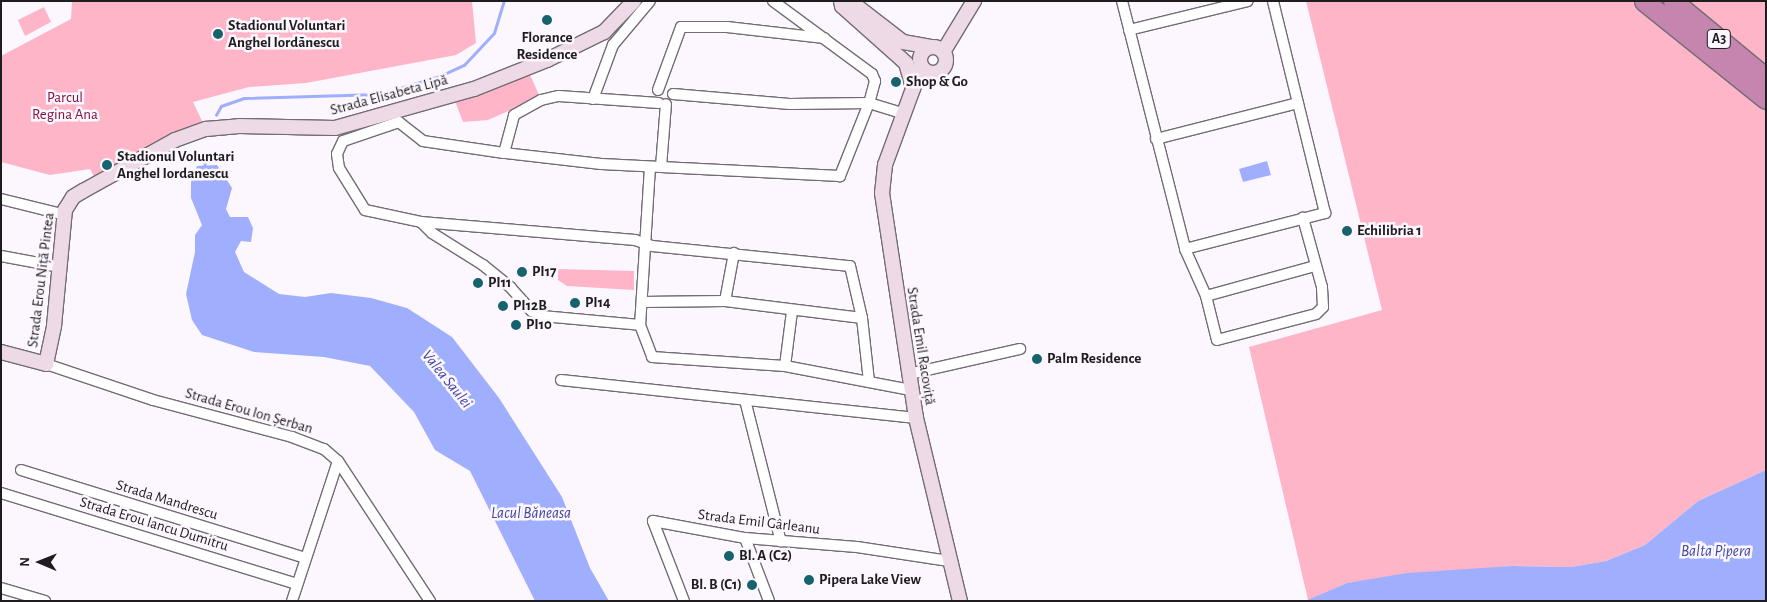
<!DOCTYPE html>
<html>
<head>
<meta charset="utf-8">
<style>
  body { margin:0 }
  #map { position:relative; width:1767px; height:602px; overflow:hidden; background:#fcf6fe; font-family:"Alegreya Sans",sans-serif }
  div>[style] { position:absolute }
  [style*='--x'] { left:calc(var(--x)*1px); top:calc(var(--y)*1px); width:calc(var(--w)*1px); rotate:calc(var(--a)*1deg) }
  .green>* { inset:0; background:#feb5c7 }
  .water>* { inset:0; background:#a0affd }
  .stream>* { height:2.5px; margin:-1.25px; padding:0 1.25px; transform-origin:1.25px; border-radius:1.25px; background:#a0affd }
  .roads { filter:drop-shadow(1px 0 #726c73) drop-shadow(-1px 0 #726c73) drop-shadow(0 1px #726c73) drop-shadow(0 -1px #726c73) }
  .street>* { height:10px; margin:-5px; padding:0 5px; transform-origin:5px; border-radius:5px; background:#fff }
  .secondary>* { height:14px; margin:-7px; padding:0 7px; transform-origin:7px; border-radius:7px; background:#eedae7 }
  .secondary>.ring { margin:-7px; padding:0; box-sizing:content-box; background:none; border:14px solid #eedae7; border-radius:50% }
  .highway>* { height:19px; margin:-9.5px; padding:0 9.5px; transform-origin:9.5px; border-radius:9.5px; background:#c585ae }
  .dots>* { width:14px; height:14px; translate:-50% -50%; box-sizing:border-box; border:2px solid #fcf6fe; border-radius:50% }
  span { translate:-50% -50%; white-space:nowrap; text-align:center; line-height:1.15; -webkit-text-stroke:5px #fcf6fe; paint-order:stroke }
  .shield-label span { padding:1px 4px; background:#fcf6fe; border:1px solid; border-radius:4px; -webkit-text-stroke-width:0 }
  .shield-label { font-size:14px; color:#1e1c1e; font-weight:700 }
  .poi-label { font-size:15px; color:#1e1c1e; font-weight:700 }
  .left { translate:0 -50%; text-align:left }
  .right { translate:-100% -50%; text-align:right }
  .street-label { font-size:15px; color:#1e1c1e }
  .park-label { font-size:15px; color:#80143f }
  .water-label { font-size:16px; color:#4047a1; font-style:italic }
  .frame { position:absolute; inset:0; border:2px solid #1e1c1e; pointer-events:none }
  .north { position:absolute; left:15px; top:537px; width:50px; height:50px; -webkit-text-stroke:4px #fcf6fe; paint-order:stroke; rotate:271deg; font-size:14px; font-weight:700; line-height:20px; text-align:center; color:#1e1c1e }
  .north::after { content:''; display:block; margin:auto; width:18px; height:22px; background:#1e1c1e; clip-path:polygon(50% 0,100% 100%,50% 72%,0 100%) }
</style>
</head>
<body>
<div id="map">
  <div class="green">
    <i style="clip-path:polygon(72px 1px,472px 1px,476px 43px,456px 55px,306px 83px,249px 87px,193px 102px,202px 121px,97px 182px,90px 169px,50px 175px,1px 162px,1px 56px,71px 19px)"></i>
    <i style="clip-path:polygon(1306px 1px,1766px 1px,1766px 470px,1698px 501px,1645px 545px,1606px 561px,1571px 567px,1512px 566px,1347px 583px,1308px 600px,1249px 347px,1382px 310px)"></i>
    <i style="clip-path:polygon(44px 7px,51px 22px,25px 36px,18px 20px)"></i>
    <i style="clip-path:polygon(530px 75px,540px 97px,488px 120px,463px 122px,455px 101px)"></i>
    <i style="clip-path:polygon(558px 269px,634px 271px,634px 290px,567px 286px,558px 280px)"></i>
  </div>
  <div class="water">
    <i style="clip-path:polygon(1267px 161px,1271px 175px,1243px 182px,1239px 169px)"></i>
    <i style="clip-path:polygon(217px 165px,232px 188px,226px 209px,230px 217px,248px 217px,253px 228px,251px 242px,241px 241px,235px 252px,244px 272px,279px 294px,305px 297px,331px 293px,371px 298px,407px 308px,452px 337px,499px 398px,562px 497px,590px 568px,609px 601px,535px 601px,470px 471px,435px 450px,414px 412px,370px 366px,324px 357px,254px 352px,202px 335px,192px 320px,186px 294px,195px 252px,195px 235px,202px 225px,191px 198px,191px 182px,197px 166px)"></i>
    <i style="clip-path:polygon(1766px 470px,1766px 601px,1305px 601px,1347px 583px,1407px 573px,1512px 566px,1571px 567px,1606px 561px,1645px 545px,1698px 501px)"></i>
  </div>
  <div class="stream">
    <i style="--x:216;--y:115;--w:10;--a:-61"></i>
    <i style="--x:221;--y:106;--w:24;--a:-19"></i>
    <i style="--x:244;--y:98;--w:136;--a:-1.7"></i>
    <i style="--x:380;--y:94;--w:63;--a:-16.7"></i>
    <i style="--x:440;--y:76;--w:26;--a:-25"></i>
    <i style="--x:464;--y:65;--w:44;--a:-46.8"></i>
    <i style="--x:494;--y:33;--w:34;--a:-73"></i>
    <i style="--x:205;--y:155;--w:11;--a:90"></i>
  </div>
  <div class="roads">
    <div class="street">
      <i style="--x:773;--y:1;--w:123;--a:36.4"></i>
      <i style="--x:872;--y:74;--w:8;--a:67"></i>
      <i style="--x:875;--y:81;--w:23;--a:105"></i>
      <i style="--x:869;--y:103;--w:79;--a:111.7"></i>
      <i style="--x:840;--y:176;--w:239;--a:-177.1"></i>
      <i style="--x:601;--y:164;--w:98;--a:-173.5"></i>
      <i style="--x:504;--y:153;--w:82;--a:-171.6"></i>
      <i style="--x:423;--y:141;--w:31;--a:-142"></i>
      <i style="--x:399;--y:122;--w:59;--a:161.3"></i>
      <i style="--x:343;--y:141;--w:14;--a:115"></i>
      <i style="--x:337;--y:154;--w:14;--a:82"></i>
      <i style="--x:339;--y:168;--w:49;--a:58.2"></i>
      <i style="--x:365;--y:210;--w:57;--a:12.1"></i>
      <i style="--x:421;--y:222;--w:215;--a:4.8"></i>
      <i style="--x:635;--y:240;--w:18;--a:19"></i>
      <i style="--x:652;--y:246;--w:199;--a:5.8"></i>
      <i style="--x:850;--y:266;--w:53;--a:77"></i>
      <i style="--x:862;--y:318;--w:63;--a:83.7"></i>
      <i style="--x:1122;--y:1;--w:256;--a:75.7"></i>
      <i style="--x:1185;--y:249;--w:51;--a:65.9"></i>
      <i style="--x:1206;--y:296;--w:45;--a:76"></i>
      <i style="--x:1217;--y:340;--w:102;--a:-14.7"></i>
      <i style="--x:1316;--y:314;--w:10;--a:-45"></i>
      <i style="--x:1323;--y:307;--w:20;--a:-93"></i>
      <i style="--x:1322;--y:287;--w:72;--a:-105.4"></i>
      <i style="--x:1129;--y:30;--w:122;--a:-13.7"></i>
      <i style="--x:658;--y:90;--w:67;--a:-69.9"></i>
      <i style="--x:681;--y:27;--w:46;--a:0"></i>
      <i style="--x:727;--y:27;--w:98;--a:6.5"></i>
      <i style="--x:673;--y:94;--w:117;--a:4.9"></i>
      <i style="--x:790;--y:104;--w:79;--a:-0.7"></i>
      <i style="--x:869;--y:103;--w:38;--a:17"></i>
      <i style="--x:593;--y:99;--w:58;--a:-69.7"></i>
      <i style="--x:613;--y:45;--w:57;--a:-49.9"></i>
      <i style="--x:1156;--y:139;--w:146;--a:-14.2"></i>
      <i style="--x:504;--y:153;--w:39;--a:-75"></i>
      <i style="--x:514;--y:115;--w:31;--a:-29"></i>
      <i style="--x:541;--y:100;--w:18;--a:-13"></i>
      <i style="--x:559;--y:96;--w:100;--a:4"></i>
      <i style="--x:650;--y:167;--w:158;--a:93.6"></i>
      <i style="--x:640;--y:325;--w:34;--a:69"></i>
      <i style="--x:652;--y:357;--w:133;--a:3.9"></i>
      <i style="--x:785;--y:366;--w:128;--a:10.8"></i>
      <i style="--x:661;--y:167;--w:63;--a:-85.5"></i>
      <i style="--x:1;--y:199;--w:66;--a:14"></i>
      <i style="--x:421;--y:222;--w:16;--a:45"></i>
      <i style="--x:432;--y:233;--w:60;--a:32.1"></i>
      <i style="--x:483;--y:265;--w:36;--a:39"></i>
      <i style="--x:511;--y:288;--w:31;--a:48"></i>
      <i style="--x:532;--y:311;--w:11;--a:27"></i>
      <i style="--x:542;--y:316;--w:98;--a:5.2"></i>
      <i style="--x:1185;--y:249;--w:145;--a:-14.4"></i>
      <i style="--x:1325;--y:213;--w:218;--a:-103.8"></i>
      <i style="--x:1;--y:256;--w:60;--a:10.6"></i>
      <i style="--x:1206;--y:296;--w:113;--a:-15.4"></i>
      <i style="--x:725;--y:301;--w:49;--a:-79.4"></i>
      <i style="--x:642;--y:302;--w:83;--a:-0.7"></i>
      <i style="--x:725;--y:301;--w:138;--a:7.1"></i>
      <i style="--x:46;--y:364;--w:113;--a:18.6"></i>
      <i style="--x:153;--y:400;--w:144;--a:14.9"></i>
      <i style="--x:292;--y:437;--w:34;--a:21"></i>
      <i style="--x:324;--y:449;--w:18;--a:41"></i>
      <i style="--x:338;--y:461;--w:168;--a:56.7"></i>
      <i style="--x:785;--y:366;--w:55;--a:-82.7"></i>
      <i style="--x:909;--y:374;--w:114;--a:-12.7"></i>
      <i style="--x:561;--y:380;--w:357;--a:6.1"></i>
      <i style="--x:745;--y:400;--w:146;--a:75.8"></i>
      <i style="--x:21;--y:470;--w:297;--a:17.2"></i>
      <i style="--x:1;--y:493;--w:310;--a:17.1"></i>
      <i style="--x:745;--y:538;--w:67;--a:69.1"></i>
      <i style="--x:1;--y:588;--w:46;--a:16.5"></i>
      <i style="--x:292;--y:601;--w:147;--a:-71.8"></i>
      <i style="--x:684;--y:601;--w:86;--a:-111.2"></i>
      <i style="--x:653;--y:521;--w:94;--a:10.5"></i>
      <i style="--x:745;--y:538;--w:112;--a:4.6"></i>
      <i style="--x:857;--y:547;--w:93;--a:8.7"></i>
    </div>
    <div class="secondary">
      <i style="--x:841;--y:1;--w:5;--a:79"></i>
      <i style="--x:842;--y:6;--w:86;--a:41.7"></i>
      <i style="--x:906;--y:63;--w:26;--a:74"></i>
      <i style="--x:850;--y:1;--w:67;--a:37.7"></i>
      <i style="--x:903;--y:42;--w:27;--a:10"></i>
      <i class="ring" style="left:920px;top:47px;width:12px;height:12px"></i>
      <i style="--x:943;--y:52;--w:60;--a:-58.7"></i>
      <i style="--x:921;--y:67;--w:104;--a:110.2"></i>
      <i style="--x:885;--y:165;--w:28;--a:96"></i>
      <i style="--x:882;--y:193;--w:228;--a:81.4"></i>
      <i style="--x:916;--y:418;--w:188;--a:76.5"></i>
      <i style="--x:1;--y:352;--w:47;--a:14.9"></i>
      <i style="--x:46;--y:364;--w:39;--a:-78"></i>
      <i style="--x:54;--y:326;--w:117;--a:-84.6"></i>
      <i style="--x:65;--y:210;--w:15;--a:-58"></i>
      <i style="--x:73;--y:197;--w:12;--a:-31"></i>
      <i style="--x:83;--y:191;--w:105;--a:-29"></i>
      <i style="--x:175;--y:140;--w:33;--a:-20"></i>
      <i style="--x:206;--y:129;--w:33;--a:-5"></i>
      <i style="--x:239;--y:126;--w:96;--a:1.2"></i>
      <i style="--x:335;--y:128;--w:144;--a:-15.7"></i>
      <i style="--x:474;--y:89;--w:79;--a:-21.7"></i>
      <i style="--x:547;--y:60;--w:64;--a:-26.2"></i>
      <i style="--x:604;--y:32;--w:43;--a:-45.9"></i>
    </div>
    <div class="highway">
      <i style="--x:1644;--y:1;--w:156;--a:38.8"></i>
      <i style="--x:1673;--y:1;--w:121;--a:39.6"></i>
    </div>
  </div>
  <div class="dots">
    <i style="left:547px;top:20px;background:#16636e"></i>
    <i style="left:218px;top:34px;background:#16636e"></i>
    <i style="left:896px;top:82px;background:#16636e"></i>
    <i style="left:107px;top:165px;background:#16636e"></i>
    <i style="left:1347px;top:231px;background:#16636e"></i>
    <i style="left:522px;top:272px;background:#16636e"></i>
    <i style="left:478px;top:283px;background:#16636e"></i>
    <i style="left:575px;top:303px;background:#16636e"></i>
    <i style="left:503px;top:306px;background:#16636e"></i>
    <i style="left:516px;top:325px;background:#16636e"></i>
    <i style="left:1037px;top:359px;background:#16636e"></i>
    <i style="left:729px;top:556px;background:#16636e"></i>
    <i style="left:809px;top:580px;background:#16636e"></i>
    <i style="left:752px;top:585px;background:#16636e"></i>
  </div>
  <div class="shield-label">
    <span style="left:1719px;top:39px">A3</span>
  </div>
  <div class="poi-label">
    <span class="left" style="left:228px;top:34px">Stadionul Voluntari<br>Anghel Iordănescu</span>
    <span style="left:547px;top:46px">Florance<br>Residence</span>
    <span class="left" style="left:906px;top:82px">Shop &amp; Go</span>
    <span class="left" style="left:117px;top:165px">Stadionul Voluntari<br>Anghel Iordanescu</span>
    <span class="left" style="left:1357px;top:231px">Echilibria 1</span>
    <span class="left" style="left:532px;top:272px">PI17</span>
    <span class="left" style="left:488px;top:283px">PI11</span>
    <span class="left" style="left:585px;top:303px">PI14</span>
    <span class="left" style="left:513px;top:306px">PI12B</span>
    <span class="left" style="left:526px;top:325px">PI10</span>
    <span class="left" style="left:1047px;top:359px">Palm Residence</span>
    <span class="left" style="left:739px;top:556px">Bl. A (C2)</span>
    <span class="left" style="left:819px;top:580px">Pipera Lake View</span>
    <span class="right" style="left:742px;top:585px">Bl. B (C1)</span>
  </div>
  <div class="street-label">
    <span style="left:389px;top:95px;rotate:-15deg">Strada Elisabeta Lipă</span>
    <span style="left:41px;top:280px;rotate:-83deg">Strada Erou Niță Pintea</span>
    <span style="left:921px;top:346px;rotate:81deg">Strada Emil Racoviță</span>
    <span style="left:249px;top:411px;rotate:16deg">Strada Erou Ion Șerban</span>
    <span style="left:167px;top:500px;rotate:17deg">Strada Mandrescu</span>
    <span style="left:759px;top:522px;rotate:7deg">Strada Emil Gârleanu</span>
    <span style="left:154px;top:524px;rotate:17deg">Strada Erou Iancu Dumitru</span>
  </div>
  <div class="park-label">
    <span style="left:65px;top:106px">Parcul<br>Regina Ana</span>
  </div>
  <div class="water-label">
    <span style="left:447px;top:379px;rotate:51deg">Valea Saulei</span>
    <span style="left:531px;top:513px">Lacul Băneasa</span>
    <span style="left:1716px;top:551px">Balta Pipera</span>
  </div>
  <div class="frame"></div>
  <div class="north">N</div>
</div>
</body>
</html>
